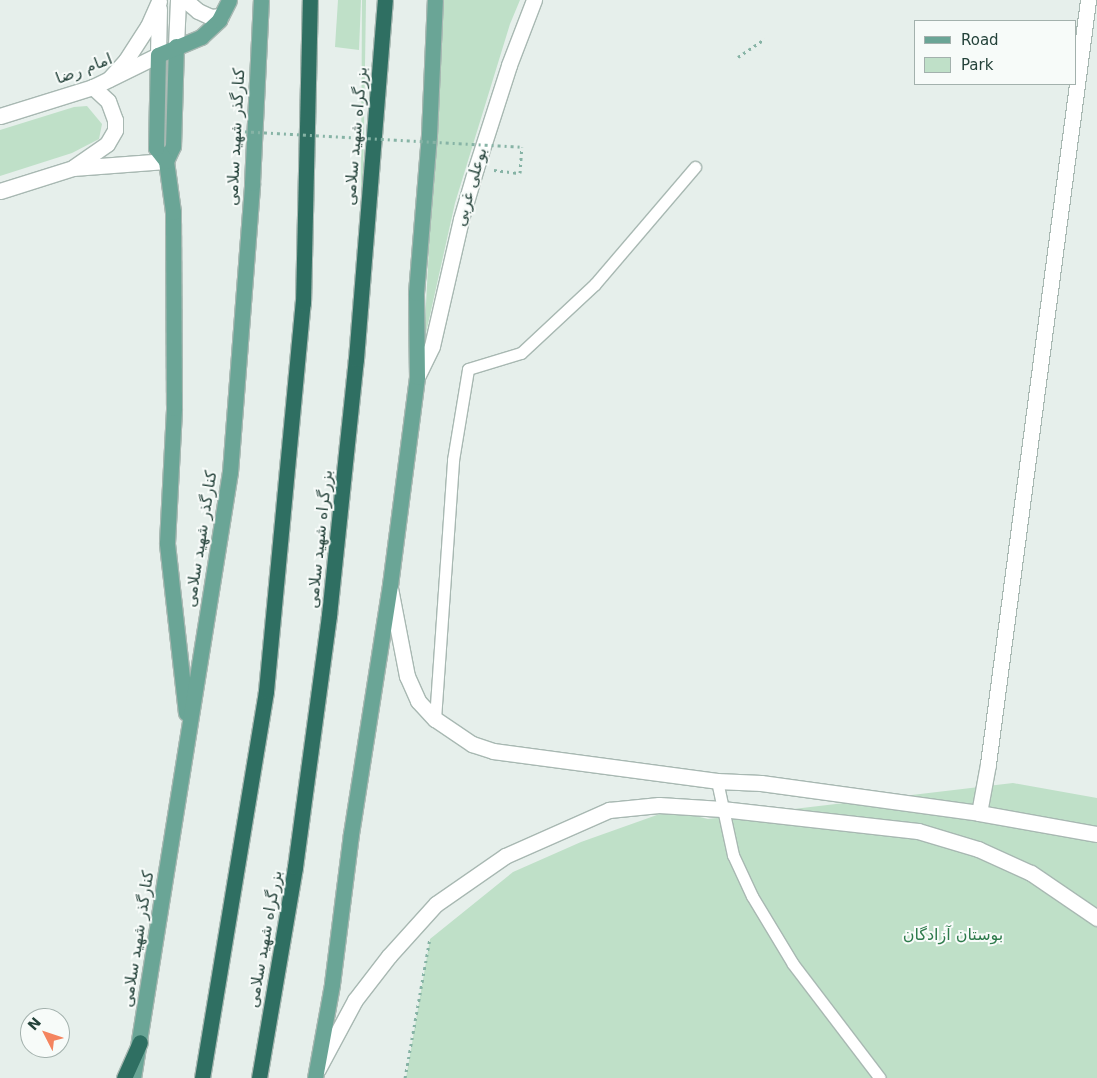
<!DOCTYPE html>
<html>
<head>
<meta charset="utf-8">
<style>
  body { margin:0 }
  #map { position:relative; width:1097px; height:1078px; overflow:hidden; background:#e6efeb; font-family:"DejaVu Sans",Cairo,sans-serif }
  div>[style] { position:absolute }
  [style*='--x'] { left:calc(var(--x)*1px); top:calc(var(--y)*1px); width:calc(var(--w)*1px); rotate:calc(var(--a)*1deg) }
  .green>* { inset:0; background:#bfe0c8 }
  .path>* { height:3px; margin-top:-1.5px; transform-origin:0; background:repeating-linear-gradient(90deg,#86b3a5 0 2.5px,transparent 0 6.5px) }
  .roads { filter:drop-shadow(1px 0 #a8b8b2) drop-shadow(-1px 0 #a8b8b2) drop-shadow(0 1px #a8b8b2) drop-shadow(0 -1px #a8b8b2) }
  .lane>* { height:11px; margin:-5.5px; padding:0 5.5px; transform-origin:5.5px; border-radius:5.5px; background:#fff }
  .street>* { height:15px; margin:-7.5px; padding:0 7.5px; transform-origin:7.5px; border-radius:7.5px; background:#fff }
  .secondary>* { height:15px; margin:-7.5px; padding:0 7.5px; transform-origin:7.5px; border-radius:7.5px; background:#fff }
  .primary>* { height:15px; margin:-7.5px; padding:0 7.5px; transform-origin:7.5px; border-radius:7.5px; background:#6aa596 }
  .highway>* { height:15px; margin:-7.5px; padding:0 7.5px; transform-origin:7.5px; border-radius:7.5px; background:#2f6f62 }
  .path-bridge>* { height:3px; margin-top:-1.5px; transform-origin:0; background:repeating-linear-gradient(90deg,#86b3a5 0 2.5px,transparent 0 6.5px) }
  span { translate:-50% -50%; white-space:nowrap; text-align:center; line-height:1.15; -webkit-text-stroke:4px #f7fbf9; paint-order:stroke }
  .street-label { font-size:16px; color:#24423a }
  .park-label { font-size:16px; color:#2d7a4b }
  .legend { position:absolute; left:914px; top:20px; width:162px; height:65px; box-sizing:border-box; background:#f7fbf9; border:1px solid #a3b1ad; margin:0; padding:6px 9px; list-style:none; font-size:15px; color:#24423a }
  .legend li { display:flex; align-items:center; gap:10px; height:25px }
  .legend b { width:25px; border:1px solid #a3b1ad }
  .north { position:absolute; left:20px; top:1008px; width:50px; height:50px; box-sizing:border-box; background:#f7fbf9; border:1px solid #a3b1ad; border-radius:50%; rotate:311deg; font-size:14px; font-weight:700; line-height:20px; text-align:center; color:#24423a }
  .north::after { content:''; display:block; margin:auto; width:18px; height:22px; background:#f4845f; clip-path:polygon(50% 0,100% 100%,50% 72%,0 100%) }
</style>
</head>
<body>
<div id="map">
  <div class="green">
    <i style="clip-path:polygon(338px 0,361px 0,359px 50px,335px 47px)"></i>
    <i style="clip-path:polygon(362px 0,366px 0,360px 384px)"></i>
    <i style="clip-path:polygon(442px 0,520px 0,510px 24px,455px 203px,424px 342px)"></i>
    <i style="clip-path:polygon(87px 106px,102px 124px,99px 139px,72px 153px,0 176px,0 130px,74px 107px)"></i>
    <i style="clip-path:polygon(1013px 783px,1097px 798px,1097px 1078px,406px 1078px,430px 939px,513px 872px,581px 842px,671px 810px,708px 819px)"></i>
  </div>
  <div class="path">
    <i style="--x:738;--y:57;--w:32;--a:-34"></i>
    <i style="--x:494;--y:170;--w:26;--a:7"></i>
    <i style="--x:520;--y:173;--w:26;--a:-86"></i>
    <i style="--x:405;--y:1078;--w:142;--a:-79.9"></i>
  </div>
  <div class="roads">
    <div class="lane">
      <i style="--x:435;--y:719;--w:260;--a:-86"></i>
      <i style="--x:453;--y:460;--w:92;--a:-80.6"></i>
      <i style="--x:468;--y:369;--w:55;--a:-16.8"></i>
      <i style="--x:521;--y:353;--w:101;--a:-43"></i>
      <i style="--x:595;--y:284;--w:154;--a:-49.5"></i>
      <i style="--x:717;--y:781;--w:76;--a:77.8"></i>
      <i style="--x:733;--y:855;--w:45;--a:65.1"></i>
      <i style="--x:752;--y:896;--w:79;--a:58.9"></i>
      <i style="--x:793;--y:964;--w:143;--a:52.7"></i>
    </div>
    <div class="street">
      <i style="--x:185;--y:0;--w:17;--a:40"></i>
      <i style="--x:198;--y:11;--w:14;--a:25"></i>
      <i style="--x:211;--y:17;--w:10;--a:-6"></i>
      <i style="--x:176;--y:46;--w:46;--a:-87.5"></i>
      <i style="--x:158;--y:55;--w:46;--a:-88.8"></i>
      <i style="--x:109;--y:79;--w:25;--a:-48"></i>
      <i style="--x:126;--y:60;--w:40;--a:-57.1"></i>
      <i style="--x:148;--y:26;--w:27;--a:-66"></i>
      <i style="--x:390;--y:588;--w:90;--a:79.1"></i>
      <i style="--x:407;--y:676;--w:27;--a:66"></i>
      <i style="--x:418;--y:701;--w:25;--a:47"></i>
      <i style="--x:435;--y:719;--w:45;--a:34"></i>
      <i style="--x:472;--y:744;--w:22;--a:18"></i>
      <i style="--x:493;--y:751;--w:226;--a:7.6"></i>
      <i style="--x:717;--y:781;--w:44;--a:2.6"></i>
      <i style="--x:761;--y:783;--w:220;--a:7.8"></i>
      <i style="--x:979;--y:813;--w:120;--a:10.1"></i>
      <i style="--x:979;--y:813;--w:50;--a:-79.6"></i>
      <i style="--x:988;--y:764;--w:771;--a:-82.54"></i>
      <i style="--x:318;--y:1069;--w:78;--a:-61.8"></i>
      <i style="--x:355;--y:1000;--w:56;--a:-52.3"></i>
      <i style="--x:389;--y:956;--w:70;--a:-47.9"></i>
      <i style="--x:436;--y:904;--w:84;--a:-34.8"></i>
      <i style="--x:505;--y:856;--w:114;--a:-23.9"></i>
      <i style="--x:609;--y:810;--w:50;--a:-5.7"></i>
      <i style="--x:659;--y:805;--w:63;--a:3.6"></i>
      <i style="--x:722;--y:809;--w:197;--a:6.4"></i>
      <i style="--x:918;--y:831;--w:63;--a:16.7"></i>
      <i style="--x:978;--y:849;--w:58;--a:24.4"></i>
      <i style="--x:1031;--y:873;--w:80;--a:34.3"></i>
    </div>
    <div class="secondary">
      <i style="--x:0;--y:116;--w:97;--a:-17.3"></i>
      <i style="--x:93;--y:87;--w:72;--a:-26.2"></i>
      <i style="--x:74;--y:167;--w:40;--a:-34.9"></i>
      <i style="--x:107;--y:144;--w:16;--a:-60"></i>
      <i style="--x:115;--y:130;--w:10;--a:-90"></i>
      <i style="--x:115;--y:120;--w:20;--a:-110"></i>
      <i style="--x:108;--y:101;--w:21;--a:-137"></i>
      <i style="--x:0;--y:191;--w:77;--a:-17.5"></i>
      <i style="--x:73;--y:168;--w:93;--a:-4.3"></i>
      <i style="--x:417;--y:377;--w:34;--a:-64"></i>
      <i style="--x:432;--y:346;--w:130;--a:-77.1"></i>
      <i style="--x:461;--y:219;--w:53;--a:-73.6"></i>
      <i style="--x:476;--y:168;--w:108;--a:-72.2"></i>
      <i style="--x:509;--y:65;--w:70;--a:-69"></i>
    </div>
    <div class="primary">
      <i style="--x:166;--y:161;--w:17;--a:-65"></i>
      <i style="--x:173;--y:146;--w:100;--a:-88.3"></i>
      <i style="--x:186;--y:713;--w:171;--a:-96.4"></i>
      <i style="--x:167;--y:543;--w:135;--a:-87"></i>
      <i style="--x:174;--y:408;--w:196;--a:-90.3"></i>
      <i style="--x:173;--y:212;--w:51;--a:-97.8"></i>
      <i style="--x:166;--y:161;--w:16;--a:-128"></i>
      <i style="--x:156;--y:148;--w:93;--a:-88.8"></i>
      <i style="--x:158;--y:55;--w:47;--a:-22.7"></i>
      <i style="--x:201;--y:37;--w:25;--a:-43"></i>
      <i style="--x:219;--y:20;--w:22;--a:-63"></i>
      <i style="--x:133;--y:1078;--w:614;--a:-80.91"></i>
      <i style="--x:230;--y:472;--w:290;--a:-85.6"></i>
      <i style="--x:252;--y:183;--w:183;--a:-87.2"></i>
      <i style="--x:315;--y:1078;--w:96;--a:-79.7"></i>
      <i style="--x:332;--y:984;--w:151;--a:-82.8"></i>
      <i style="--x:351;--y:834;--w:252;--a:-81.1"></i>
      <i style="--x:390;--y:585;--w:210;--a:-82.6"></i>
      <i style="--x:417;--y:377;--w:84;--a:-90.7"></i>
      <i style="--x:416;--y:293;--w:159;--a:-85.3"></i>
      <i style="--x:429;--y:135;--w:135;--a:-87.5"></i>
    </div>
    <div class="highway">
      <i style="--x:124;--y:1078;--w:39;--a:-66"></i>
      <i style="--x:202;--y:1078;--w:392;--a:-80.6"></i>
      <i style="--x:266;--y:691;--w:390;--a:-84.6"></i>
      <i style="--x:303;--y:303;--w:303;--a:-88.7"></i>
      <i style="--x:259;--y:1078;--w:214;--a:-80.3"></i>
      <i style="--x:295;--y:867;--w:254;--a:-82.3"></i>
      <i style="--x:329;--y:615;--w:257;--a:-84"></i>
      <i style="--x:356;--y:359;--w:360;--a:-85.4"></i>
    </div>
  </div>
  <div class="path-bridge">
    <i style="--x:238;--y:131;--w:284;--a:3.2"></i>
  </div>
  <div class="street-label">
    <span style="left:84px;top:69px;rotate:-21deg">امام رضا</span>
    <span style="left:356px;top:136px;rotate:-85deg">بزرگراه شهید سلامی</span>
    <span style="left:236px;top:137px;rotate:-87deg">کنارگذر شهید سلامی</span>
    <span style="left:471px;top:187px;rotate:-74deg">بوعلی غربی</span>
    <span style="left:201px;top:539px;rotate:-81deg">کنارگذر شهید سلامی</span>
    <span style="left:320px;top:539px;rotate:-84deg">بزرگراه شهید سلامی</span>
    <span style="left:138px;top:939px;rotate:-81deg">کنارگذر شهید سلامی</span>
    <span style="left:265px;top:939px;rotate:-80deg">بزرگراه شهید سلامی</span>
  </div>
  <div class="park-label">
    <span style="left:953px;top:935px">بوستان آزادگان</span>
  </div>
  <ul class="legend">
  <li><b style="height:6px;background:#6aa596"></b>Road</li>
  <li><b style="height:14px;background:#bfe0c8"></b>Park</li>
  </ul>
  <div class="north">N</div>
</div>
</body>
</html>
